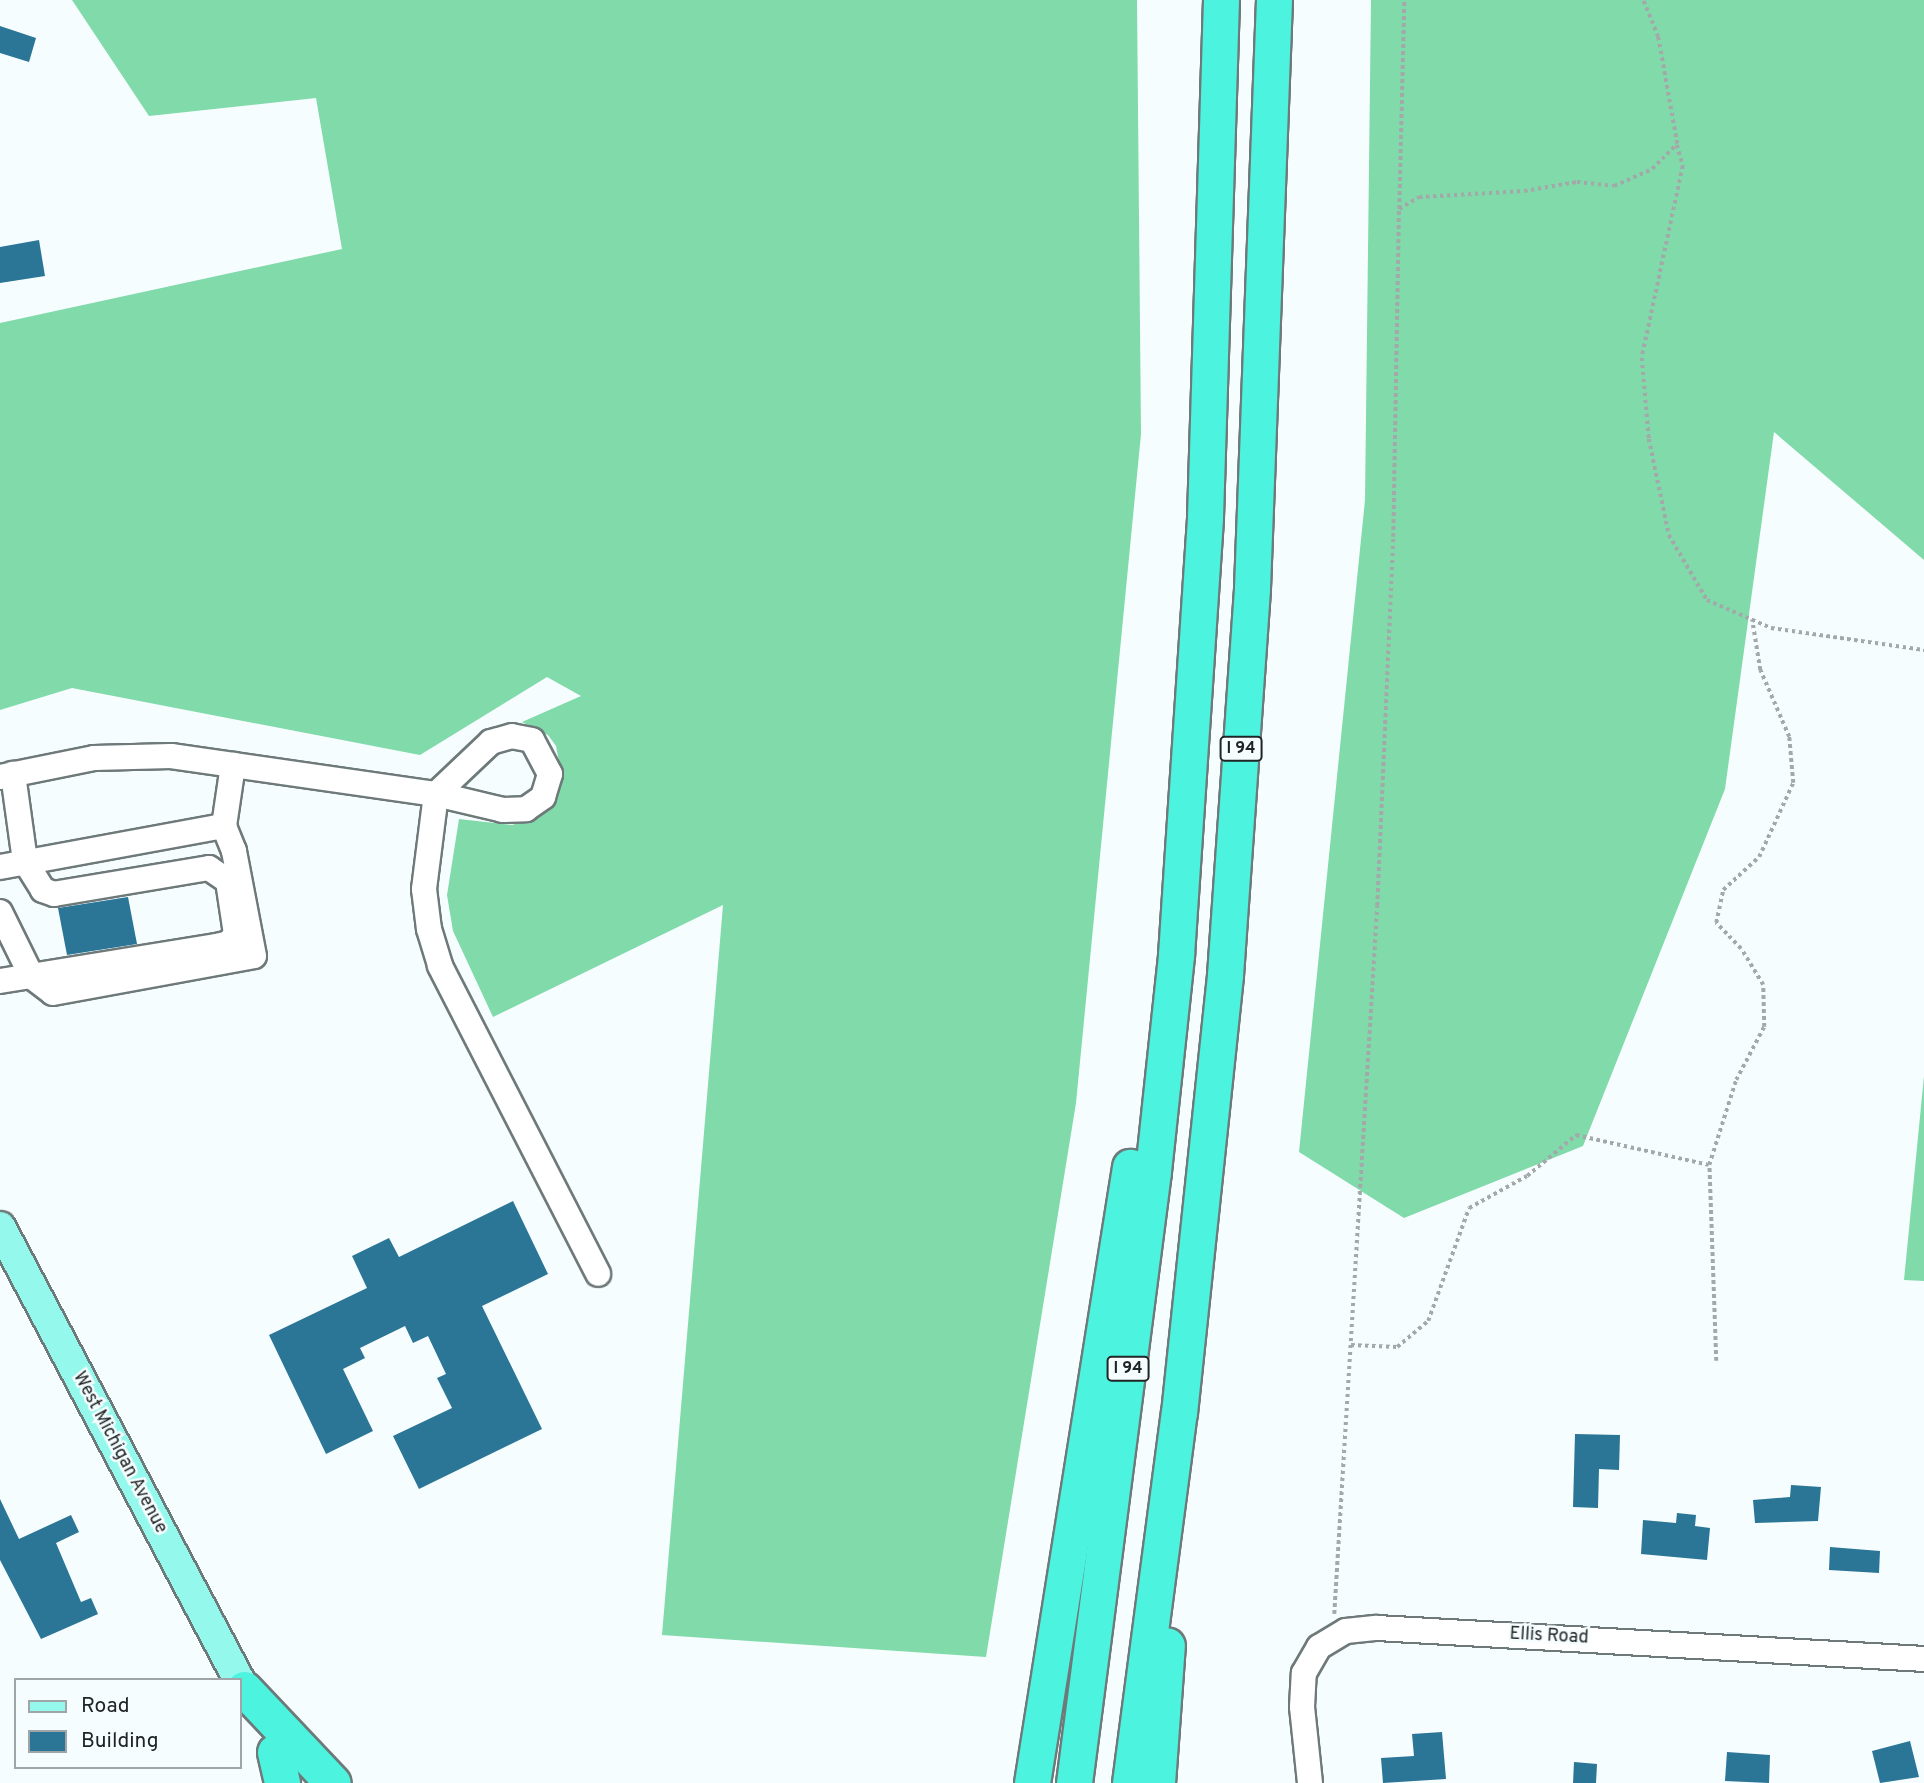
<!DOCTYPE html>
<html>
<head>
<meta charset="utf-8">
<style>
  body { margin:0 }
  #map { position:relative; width:1924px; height:1783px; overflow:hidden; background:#f6fdfe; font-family:Overpass,sans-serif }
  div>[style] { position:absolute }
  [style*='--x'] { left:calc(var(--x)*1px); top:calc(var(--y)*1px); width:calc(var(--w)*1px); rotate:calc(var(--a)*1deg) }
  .forest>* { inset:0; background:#81daaa }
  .building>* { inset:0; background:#2b7596 }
  .path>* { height:3.5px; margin-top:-1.75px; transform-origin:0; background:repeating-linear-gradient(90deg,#a3a8a9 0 3.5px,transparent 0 7px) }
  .roads { filter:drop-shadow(2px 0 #6e797a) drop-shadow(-2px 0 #6e797a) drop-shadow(0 2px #6e797a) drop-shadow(0 -2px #6e797a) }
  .minor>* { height:24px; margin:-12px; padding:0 12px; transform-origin:12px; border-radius:12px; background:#fff }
  .major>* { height:30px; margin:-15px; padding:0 15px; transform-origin:15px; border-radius:15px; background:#94f8ec }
  .highway>* { height:35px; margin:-17.5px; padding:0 17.5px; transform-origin:17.5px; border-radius:17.5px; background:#4cf3df }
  span { translate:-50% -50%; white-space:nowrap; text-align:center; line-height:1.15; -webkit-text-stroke:5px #f6fdfe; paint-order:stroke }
  .shield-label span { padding:2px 5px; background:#f6fdfe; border:2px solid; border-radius:5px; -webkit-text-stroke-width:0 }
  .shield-label { font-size:16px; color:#202425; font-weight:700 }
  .street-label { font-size:18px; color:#202425 }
  .legend { position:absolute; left:14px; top:1678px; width:228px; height:91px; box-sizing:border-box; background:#f6fdfe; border:2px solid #a0a6a7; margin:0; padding:9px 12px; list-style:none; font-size:21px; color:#202425 }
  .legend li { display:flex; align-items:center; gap:14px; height:35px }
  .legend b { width:35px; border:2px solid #a0a6a7 }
</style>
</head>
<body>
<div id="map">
  <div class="forest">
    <i style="clip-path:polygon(72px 0,1137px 0,1141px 434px,1076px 1103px,986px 1657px,662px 1635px,723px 905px,493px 1017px,453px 931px,447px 895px,459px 819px,512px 825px,541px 816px,552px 806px,562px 777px,556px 746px,548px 735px,522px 722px,581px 696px,547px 677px,420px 755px,72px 688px,0 710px,0 323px,342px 249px,316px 98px,149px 116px)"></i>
    <i style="clip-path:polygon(1371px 0,1924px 0,1924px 560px,1774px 432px,1725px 789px,1583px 1146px,1404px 1218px,1299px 1152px,1365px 500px)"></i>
    <i style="clip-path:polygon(1924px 1076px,1924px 1281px,1904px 1280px)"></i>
  </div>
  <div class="building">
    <i style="clip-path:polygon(0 26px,36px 38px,29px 62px,0 53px)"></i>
    <i style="clip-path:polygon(39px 240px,45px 276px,0 283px,0 247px)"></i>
    <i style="clip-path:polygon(128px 897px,137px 944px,67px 955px,58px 908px)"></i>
    <i style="clip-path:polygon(513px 1201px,548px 1274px,482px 1306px,542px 1429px,419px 1489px,393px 1436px,452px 1408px,437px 1378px,446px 1374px,428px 1336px,413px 1343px,405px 1326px,360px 1348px,365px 1358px,343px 1369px,373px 1431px,326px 1454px,269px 1335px,367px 1288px,352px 1256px,389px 1238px,399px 1257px)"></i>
    <i style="clip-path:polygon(1575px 1434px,1620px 1435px,1619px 1470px,1599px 1469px,1598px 1508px,1573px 1507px)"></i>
    <i style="clip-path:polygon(1791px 1485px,1821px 1487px,1818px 1521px,1755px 1523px,1753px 1500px,1790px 1497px)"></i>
    <i style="clip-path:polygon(0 1499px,19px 1539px,71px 1515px,79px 1532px,56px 1543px,81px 1602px,91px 1598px,98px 1614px,41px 1639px,0 1560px)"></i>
    <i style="clip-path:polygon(1677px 1513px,1696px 1515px,1695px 1526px,1710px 1528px,1707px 1560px,1641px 1554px,1643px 1520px,1676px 1523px)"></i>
    <i style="clip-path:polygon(1830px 1547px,1880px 1551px,1879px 1573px,1829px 1570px)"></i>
    <i style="clip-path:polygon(1442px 1732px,1446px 1779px,1383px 1783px,1381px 1758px,1414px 1756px,1412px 1734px)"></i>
    <i style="clip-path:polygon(1910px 1741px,1919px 1777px,1880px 1783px,1872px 1751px)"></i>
    <i style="clip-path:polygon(1727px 1752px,1770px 1755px,1769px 1783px,1725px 1781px)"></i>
    <i style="clip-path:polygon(1574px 1762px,1597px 1764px,1596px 1783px,1573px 1783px)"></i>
  </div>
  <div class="path">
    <i style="--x:1677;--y:145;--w:22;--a:74"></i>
    <i style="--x:1683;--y:166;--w:196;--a:102.1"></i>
    <i style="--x:1642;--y:358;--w:81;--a:85.1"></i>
    <i style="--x:1649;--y:439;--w:98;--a:78.2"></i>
    <i style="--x:1669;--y:535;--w:75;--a:59.7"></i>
    <i style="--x:1707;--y:600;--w:70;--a:23.6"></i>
    <i style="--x:1771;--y:628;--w:155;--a:8.2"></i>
    <i style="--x:1399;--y:209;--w:209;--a:-88.6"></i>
    <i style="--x:1351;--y:1345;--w:46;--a:2.5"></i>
    <i style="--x:1397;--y:1347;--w:40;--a:-40"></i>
    <i style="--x:1428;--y:1321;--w:120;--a:-70.1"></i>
    <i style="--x:1469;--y:1208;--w:66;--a:-28.9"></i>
    <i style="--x:1527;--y:1176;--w:64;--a:-39.9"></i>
    <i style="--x:1576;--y:1135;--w:136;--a:12.7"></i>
    <i style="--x:1716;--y:1361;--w:196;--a:-92"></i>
    <i style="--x:1709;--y:1165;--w:89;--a:-72.4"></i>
    <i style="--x:1736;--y:1080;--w:60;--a:-62.2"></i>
    <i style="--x:1764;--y:1027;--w:42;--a:-91.4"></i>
    <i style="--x:1763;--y:985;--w:42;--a:-121.4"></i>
    <i style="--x:1741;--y:949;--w:36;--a:-134"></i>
    <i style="--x:1716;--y:923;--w:34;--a:-78"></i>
    <i style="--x:1723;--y:890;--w:49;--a:-42.5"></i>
    <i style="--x:1759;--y:857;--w:81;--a:-65.3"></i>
    <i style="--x:1793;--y:783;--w:46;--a:-95"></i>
    <i style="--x:1789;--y:737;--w:73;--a:-113.4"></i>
    <i style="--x:1760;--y:670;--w:51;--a:-99.1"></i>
    <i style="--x:1334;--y:1614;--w:709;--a:-86.52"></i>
    <i style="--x:1377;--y:906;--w:369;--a:-87.5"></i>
    <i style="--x:1393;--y:537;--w:328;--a:-89"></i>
    <i style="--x:1399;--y:209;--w:23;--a:-31"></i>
    <i style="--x:1419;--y:197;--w:105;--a:-3.3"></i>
    <i style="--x:1524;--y:191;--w:54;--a:-9.6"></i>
    <i style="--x:1577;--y:182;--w:37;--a:6"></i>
    <i style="--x:1614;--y:186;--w:42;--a:-24.1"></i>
    <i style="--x:1652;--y:169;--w:35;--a:-45"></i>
    <i style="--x:1677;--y:144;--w:109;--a:-100.1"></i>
    <i style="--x:1658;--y:37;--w:40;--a:-112"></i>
  </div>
  <div class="roads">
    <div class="minor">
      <i style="--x:0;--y:777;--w:96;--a:-11.4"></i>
      <i style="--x:94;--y:758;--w:77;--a:-1.5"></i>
      <i style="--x:171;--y:756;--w:268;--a:8.2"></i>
      <i style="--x:436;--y:794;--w:69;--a:13.4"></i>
      <i style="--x:503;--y:810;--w:23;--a:-2"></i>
      <i style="--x:526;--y:809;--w:21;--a:-35"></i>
      <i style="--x:543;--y:797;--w:24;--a:-73"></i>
      <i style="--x:550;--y:774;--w:38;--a:-118"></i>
      <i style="--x:532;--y:740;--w:20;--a:-169"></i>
      <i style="--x:512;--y:736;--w:22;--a:164"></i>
      <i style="--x:491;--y:742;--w:76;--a:136.6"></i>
      <i style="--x:436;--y:794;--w:96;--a:97.2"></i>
      <i style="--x:424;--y:889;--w:40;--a:82.9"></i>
      <i style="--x:429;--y:929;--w:39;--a:73"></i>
      <i style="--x:440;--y:966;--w:346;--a:62.8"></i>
      <i style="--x:0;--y:867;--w:228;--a:-10.4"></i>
      <i style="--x:0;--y:912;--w:72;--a:63.8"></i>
      <i style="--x:32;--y:977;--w:26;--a:37"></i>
      <i style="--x:53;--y:993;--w:204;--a:-10.4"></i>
      <i style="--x:254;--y:956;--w:107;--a:-100.8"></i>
      <i style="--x:234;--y:851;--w:27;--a:-112"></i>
      <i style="--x:224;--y:826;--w:62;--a:-81.6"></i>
      <i style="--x:0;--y:981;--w:220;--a:-9.2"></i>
      <i style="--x:217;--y:946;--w:12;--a:-14"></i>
      <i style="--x:229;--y:943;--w:11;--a:-52"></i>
      <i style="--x:236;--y:934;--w:54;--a:-98.6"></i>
      <i style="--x:228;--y:881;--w:23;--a:-146"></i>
      <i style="--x:209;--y:868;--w:157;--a:170.5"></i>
      <i style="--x:54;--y:894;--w:12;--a:-160"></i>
      <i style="--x:43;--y:890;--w:34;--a:-122"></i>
      <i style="--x:25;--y:861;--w:88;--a:-97.9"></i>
      <i style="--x:1310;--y:1783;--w:76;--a:-96"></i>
      <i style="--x:1302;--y:1707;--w:34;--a:-87"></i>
      <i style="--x:1304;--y:1673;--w:30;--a:-60"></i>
      <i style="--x:1319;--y:1647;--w:31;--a:-31"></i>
      <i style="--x:1346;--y:1631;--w:31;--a:-6"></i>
      <i style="--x:1377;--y:1628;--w:548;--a:3.24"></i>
    </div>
    <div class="major">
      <i style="--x:0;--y:1227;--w:512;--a:62.18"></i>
    </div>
    <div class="highway">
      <i style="--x:244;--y:1689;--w:129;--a:46.6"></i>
      <i style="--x:275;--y:1752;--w:32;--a:77"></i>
      <i style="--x:1032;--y:1783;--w:624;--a:-80.96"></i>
      <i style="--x:1074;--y:1783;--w:617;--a:-82.64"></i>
      <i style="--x:1153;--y:1171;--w:217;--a:-83.9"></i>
      <i style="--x:1176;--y:955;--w:439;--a:-86.2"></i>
      <i style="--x:1205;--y:517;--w:517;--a:-88.23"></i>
      <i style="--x:1130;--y:1783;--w:373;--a:-82.5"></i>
      <i style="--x:1179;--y:1413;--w:440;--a:-84"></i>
      <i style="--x:1225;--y:975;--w:388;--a:-86"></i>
      <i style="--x:1252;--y:588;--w:588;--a:-87.86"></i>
      <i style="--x:1157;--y:1783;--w:138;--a:-85.9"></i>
    </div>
  </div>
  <div class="shield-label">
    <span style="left:1241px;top:749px">I 94</span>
    <span style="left:1128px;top:1369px">I 94</span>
  </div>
  <div class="street-label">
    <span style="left:119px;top:1453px;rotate:62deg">West Michigan Avenue</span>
    <span style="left:1549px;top:1637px;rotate:3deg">Ellis Road</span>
  </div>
  <ul class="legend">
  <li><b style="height:9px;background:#94f8ec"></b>Road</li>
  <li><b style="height:19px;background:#2b7596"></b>Building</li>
  </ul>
</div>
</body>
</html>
